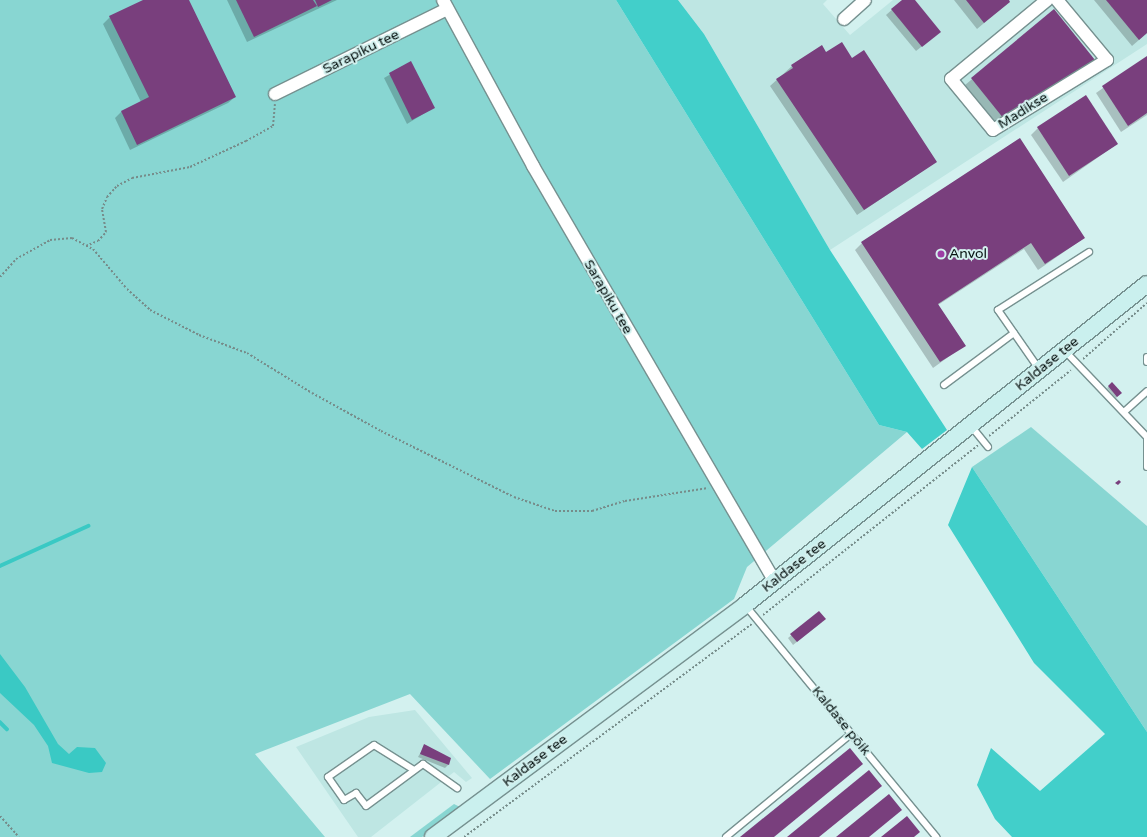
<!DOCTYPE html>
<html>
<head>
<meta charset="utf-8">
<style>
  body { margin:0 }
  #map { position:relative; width:1147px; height:837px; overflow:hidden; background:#d3f1ef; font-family:"Varela Round",sans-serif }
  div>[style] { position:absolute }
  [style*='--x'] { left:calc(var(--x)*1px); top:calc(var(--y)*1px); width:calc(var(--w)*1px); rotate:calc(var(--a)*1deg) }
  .built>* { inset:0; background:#bee6e3 }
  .green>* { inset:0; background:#88d6d2 }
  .forest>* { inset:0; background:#42cfca }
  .water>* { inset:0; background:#3ac9c4 }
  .shadow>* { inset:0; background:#0003 }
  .stream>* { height:3.5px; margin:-1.75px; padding:0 1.75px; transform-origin:1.75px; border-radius:1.75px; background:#3ac9c4 }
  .building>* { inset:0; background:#793f7d }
  .path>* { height:2px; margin-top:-1px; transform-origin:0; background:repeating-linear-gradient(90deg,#768c8a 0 2px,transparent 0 4px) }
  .roads { filter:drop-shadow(1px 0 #769190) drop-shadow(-1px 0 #769190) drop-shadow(0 1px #769190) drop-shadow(0 -1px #769190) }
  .lane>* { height:6px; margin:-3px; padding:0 3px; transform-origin:3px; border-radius:3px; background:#fff }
  .street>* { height:12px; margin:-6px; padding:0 6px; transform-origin:6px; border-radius:6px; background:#fff }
  .secondary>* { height:16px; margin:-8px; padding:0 8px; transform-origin:8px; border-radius:8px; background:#caf0ee }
  .dots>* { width:11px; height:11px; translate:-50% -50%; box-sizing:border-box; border:2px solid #d3f1ef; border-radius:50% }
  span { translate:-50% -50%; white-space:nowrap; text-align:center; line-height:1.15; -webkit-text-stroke:4px #d3f1ef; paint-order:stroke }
  .street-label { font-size:14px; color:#071211 }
  .poi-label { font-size:14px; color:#071211 }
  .left { translate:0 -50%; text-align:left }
</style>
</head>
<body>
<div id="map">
  <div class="built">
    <i style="clip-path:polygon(678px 0,827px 0,823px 4px,850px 35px,893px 0,1147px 0,1147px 44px,830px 250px,704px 34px)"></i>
    <i style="clip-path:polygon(415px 710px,472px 778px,466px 782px,454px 772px,371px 837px,358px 837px,296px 747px,369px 717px)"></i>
  </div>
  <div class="green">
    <i style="clip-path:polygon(0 0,616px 0,879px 425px,907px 432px,747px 567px,734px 599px,490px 779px,410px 694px,255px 754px,325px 837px,0 837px)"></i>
    <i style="clip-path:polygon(1031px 427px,1147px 526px,1147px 732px,972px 467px)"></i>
    <i style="clip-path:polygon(454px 804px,460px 807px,455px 813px,422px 837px,410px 837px)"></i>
  </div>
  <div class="forest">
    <i style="clip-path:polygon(616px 0,678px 0,704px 34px,830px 250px,947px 430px,922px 449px,907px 432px,879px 425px)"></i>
    <i style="clip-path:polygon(972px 467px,1147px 732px,1147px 837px,1012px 837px,995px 819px,977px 785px,991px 748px,1040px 791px,1105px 734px,1034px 663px,948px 525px)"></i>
  </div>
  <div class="water">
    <i style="clip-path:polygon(0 654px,25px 687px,58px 744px,69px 754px,77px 747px,95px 748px,106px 763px,102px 772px,89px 773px,52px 763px,48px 746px,34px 725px,0 693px)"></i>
  </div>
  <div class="shadow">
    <i style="clip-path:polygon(145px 0,188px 0,235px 97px,228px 103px,130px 150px,115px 118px,121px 112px,141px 102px,103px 24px,110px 17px)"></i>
    <i style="clip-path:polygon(227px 0,337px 0,247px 42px)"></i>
    <i style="clip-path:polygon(903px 0,914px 0,935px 36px,916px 51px,886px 15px)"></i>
    <i style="clip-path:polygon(954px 0,1007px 0,1002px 8px,977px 29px)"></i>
    <i style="clip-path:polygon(1094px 0,1147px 0,1147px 33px,1132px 46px)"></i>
    <i style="clip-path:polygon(1054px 11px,1093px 60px,997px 124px,965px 85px)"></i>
    <i style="clip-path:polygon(822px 47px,826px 53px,852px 59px,936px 162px,857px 215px,770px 86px,792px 66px)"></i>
    <i style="clip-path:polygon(1147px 57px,1147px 115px,1121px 132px,1096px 93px)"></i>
    <i style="clip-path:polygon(410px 63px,433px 108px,407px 124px,384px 78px)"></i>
    <i style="clip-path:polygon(1038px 128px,1117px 144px,1063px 182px,1031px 135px)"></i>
    <i style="clip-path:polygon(1084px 238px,1038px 270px,1024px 249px,938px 305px,965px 345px,933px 368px,855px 250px,862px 243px)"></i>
    <i style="clip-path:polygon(1112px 384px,1121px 393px,1116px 398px,1107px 388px)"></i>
    <i style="clip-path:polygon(819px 612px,822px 622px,793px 645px,788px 638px)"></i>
    <i style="clip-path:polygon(425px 745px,450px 759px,448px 765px,445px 768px,418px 757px)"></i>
  </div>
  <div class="stream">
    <i style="--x:0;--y:566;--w:97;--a:-24.4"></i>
    <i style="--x:0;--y:722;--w:10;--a:45"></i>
  </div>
  <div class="building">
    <i style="clip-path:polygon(143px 0,189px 0,236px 97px,137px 145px,121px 111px,149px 97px,109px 16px)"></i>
    <i style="clip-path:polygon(236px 0,313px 0,317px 6px,254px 37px)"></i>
    <i style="clip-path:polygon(315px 0,332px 0,318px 7px)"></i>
    <i style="clip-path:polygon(902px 0,915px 0,941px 32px,922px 47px,891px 9px)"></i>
    <i style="clip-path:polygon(966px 0,1009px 0,1010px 2px,984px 23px)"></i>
    <i style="clip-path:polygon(1106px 0,1147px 0,1147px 33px,1139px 40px)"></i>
    <i style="clip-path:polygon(1054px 9px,1095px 60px,1004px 119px,971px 78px)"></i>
    <i style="clip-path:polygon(842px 42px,852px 58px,864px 50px,937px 162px,864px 210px,776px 79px,793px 68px,791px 65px,822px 45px,826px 52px)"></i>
    <i style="clip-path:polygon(1147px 56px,1147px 113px,1128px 126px,1102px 86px)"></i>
    <i style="clip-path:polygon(411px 61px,435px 108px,412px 120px,389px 73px)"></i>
    <i style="clip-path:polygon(1086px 95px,1118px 144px,1069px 176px,1037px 127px)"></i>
    <i style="clip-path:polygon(1020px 138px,1085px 238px,1045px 264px,1031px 243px,938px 304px,966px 346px,940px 362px,861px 242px)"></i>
    <i style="clip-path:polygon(1112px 382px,1122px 393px,1117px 397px,1108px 386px)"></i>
    <i style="clip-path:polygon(1119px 480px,1121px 482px,1118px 485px,1115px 483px)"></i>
    <i style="clip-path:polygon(819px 611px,826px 619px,797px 642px,790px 634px)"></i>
    <i style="clip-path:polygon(424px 744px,451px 758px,449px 765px,420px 754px)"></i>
    <i style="clip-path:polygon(850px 748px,863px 764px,774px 837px,740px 837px)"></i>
    <i style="clip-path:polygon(869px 770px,882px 786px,819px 837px,787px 837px)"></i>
    <i style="clip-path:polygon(889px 794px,902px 810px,869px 837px,836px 837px)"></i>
    <i style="clip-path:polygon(907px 816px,920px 832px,914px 837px,881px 837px)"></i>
  </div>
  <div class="path">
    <i style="--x:86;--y:246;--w:13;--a:-23"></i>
    <i style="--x:98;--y:241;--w:12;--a:-48"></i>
    <i style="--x:106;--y:232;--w:23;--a:-100"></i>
    <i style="--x:102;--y:209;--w:13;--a:-67"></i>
    <i style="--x:107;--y:197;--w:15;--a:-48"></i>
    <i style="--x:117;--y:186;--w:17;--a:-28"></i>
    <i style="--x:132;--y:178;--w:59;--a:-10.7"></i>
    <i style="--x:190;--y:167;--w:62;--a:-24.9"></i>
    <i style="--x:246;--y:141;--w:31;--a:-29"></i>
    <i style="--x:273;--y:126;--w:22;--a:-85"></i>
    <i style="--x:0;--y:277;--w:24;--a:-48"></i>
    <i style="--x:16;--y:259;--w:39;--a:-29"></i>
    <i style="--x:50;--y:240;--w:22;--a:-5"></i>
    <i style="--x:72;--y:238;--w:24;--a:28"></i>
    <i style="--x:93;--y:249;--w:52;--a:49.6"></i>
    <i style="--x:127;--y:289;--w:31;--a:42"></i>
    <i style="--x:150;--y:310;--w:55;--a:27"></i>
    <i style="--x:199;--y:335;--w:51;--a:20.6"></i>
    <i style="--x:247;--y:353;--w:76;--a:31.6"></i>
    <i style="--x:312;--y:393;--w:79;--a:28.8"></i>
    <i style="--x:381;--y:431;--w:148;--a:26.4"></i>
    <i style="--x:514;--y:497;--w:43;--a:18.9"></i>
    <i style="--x:555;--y:511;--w:37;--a:0"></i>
    <i style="--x:592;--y:511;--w:34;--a:-17"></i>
    <i style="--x:625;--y:501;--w:84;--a:-8.9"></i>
    <i style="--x:1083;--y:359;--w:85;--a:-41.2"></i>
    <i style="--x:989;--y:436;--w:105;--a:-38.8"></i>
    <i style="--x:763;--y:615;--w:274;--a:-38.3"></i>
    <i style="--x:0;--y:816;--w:28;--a:48"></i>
    <i style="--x:464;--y:837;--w:358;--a:-36.5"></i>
  </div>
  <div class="roads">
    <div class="lane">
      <i style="--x:1065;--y:351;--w:119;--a:46.4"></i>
      <i style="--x:1147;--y:437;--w:30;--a:90"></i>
      <i style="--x:1147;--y:357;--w:5;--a:90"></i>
      <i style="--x:1039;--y:369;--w:72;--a:-124.8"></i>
      <i style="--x:998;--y:310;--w:108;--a:-32.5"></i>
      <i style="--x:944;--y:385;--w:87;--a:-36.6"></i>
      <i style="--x:1124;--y:412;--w:31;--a:-42"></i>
      <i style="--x:971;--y:426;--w:27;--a:51"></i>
      <i style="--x:745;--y:605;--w:301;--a:50.5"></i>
      <i style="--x:414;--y:770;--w:47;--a:-148"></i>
      <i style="--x:374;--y:745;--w:56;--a:145.2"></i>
      <i style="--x:328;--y:777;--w:28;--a:55"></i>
      <i style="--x:344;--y:800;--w:14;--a:-30"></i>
      <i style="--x:356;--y:793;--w:16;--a:52"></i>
      <i style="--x:366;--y:806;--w:71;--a:-36.4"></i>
      <i style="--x:423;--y:764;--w:42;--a:35.2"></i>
      <i style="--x:726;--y:837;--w:162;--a:-39.5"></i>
    </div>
    <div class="street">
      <i style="--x:443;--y:0;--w:189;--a:61.5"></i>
      <i style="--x:533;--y:166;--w:481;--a:59.8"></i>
      <i style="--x:1047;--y:0;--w:124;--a:140.5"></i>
      <i style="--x:951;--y:79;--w:66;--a:50.5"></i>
      <i style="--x:993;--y:130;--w:134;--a:-31.6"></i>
      <i style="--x:1107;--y:60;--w:78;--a:-129.8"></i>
      <i style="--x:844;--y:19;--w:28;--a:-42"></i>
      <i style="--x:275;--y:94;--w:192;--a:-26.3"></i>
    </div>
    <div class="secondary">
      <i style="--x:433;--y:837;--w:389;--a:-36.6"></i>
      <i style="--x:745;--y:605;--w:514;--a:-38.61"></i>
    </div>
  </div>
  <div class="dots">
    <i style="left:941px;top:254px;background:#9d3da5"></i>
  </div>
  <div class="street-label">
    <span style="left:361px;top:52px;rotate:-26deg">Sarapiku tee</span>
    <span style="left:1023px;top:111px;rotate:-32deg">Madikse</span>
    <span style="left:608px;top:297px;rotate:60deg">Sarapiku tee</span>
    <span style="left:1047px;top:364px;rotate:-39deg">Kaldase tee</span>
    <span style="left:794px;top:566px;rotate:-38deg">Kaldase tee</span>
    <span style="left:841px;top:721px;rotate:51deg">Kaldase põik</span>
    <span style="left:535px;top:761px;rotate:-37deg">Kaldase tee</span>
  </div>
  <div class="poi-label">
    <span class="left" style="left:949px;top:254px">Anvol</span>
  </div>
</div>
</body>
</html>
